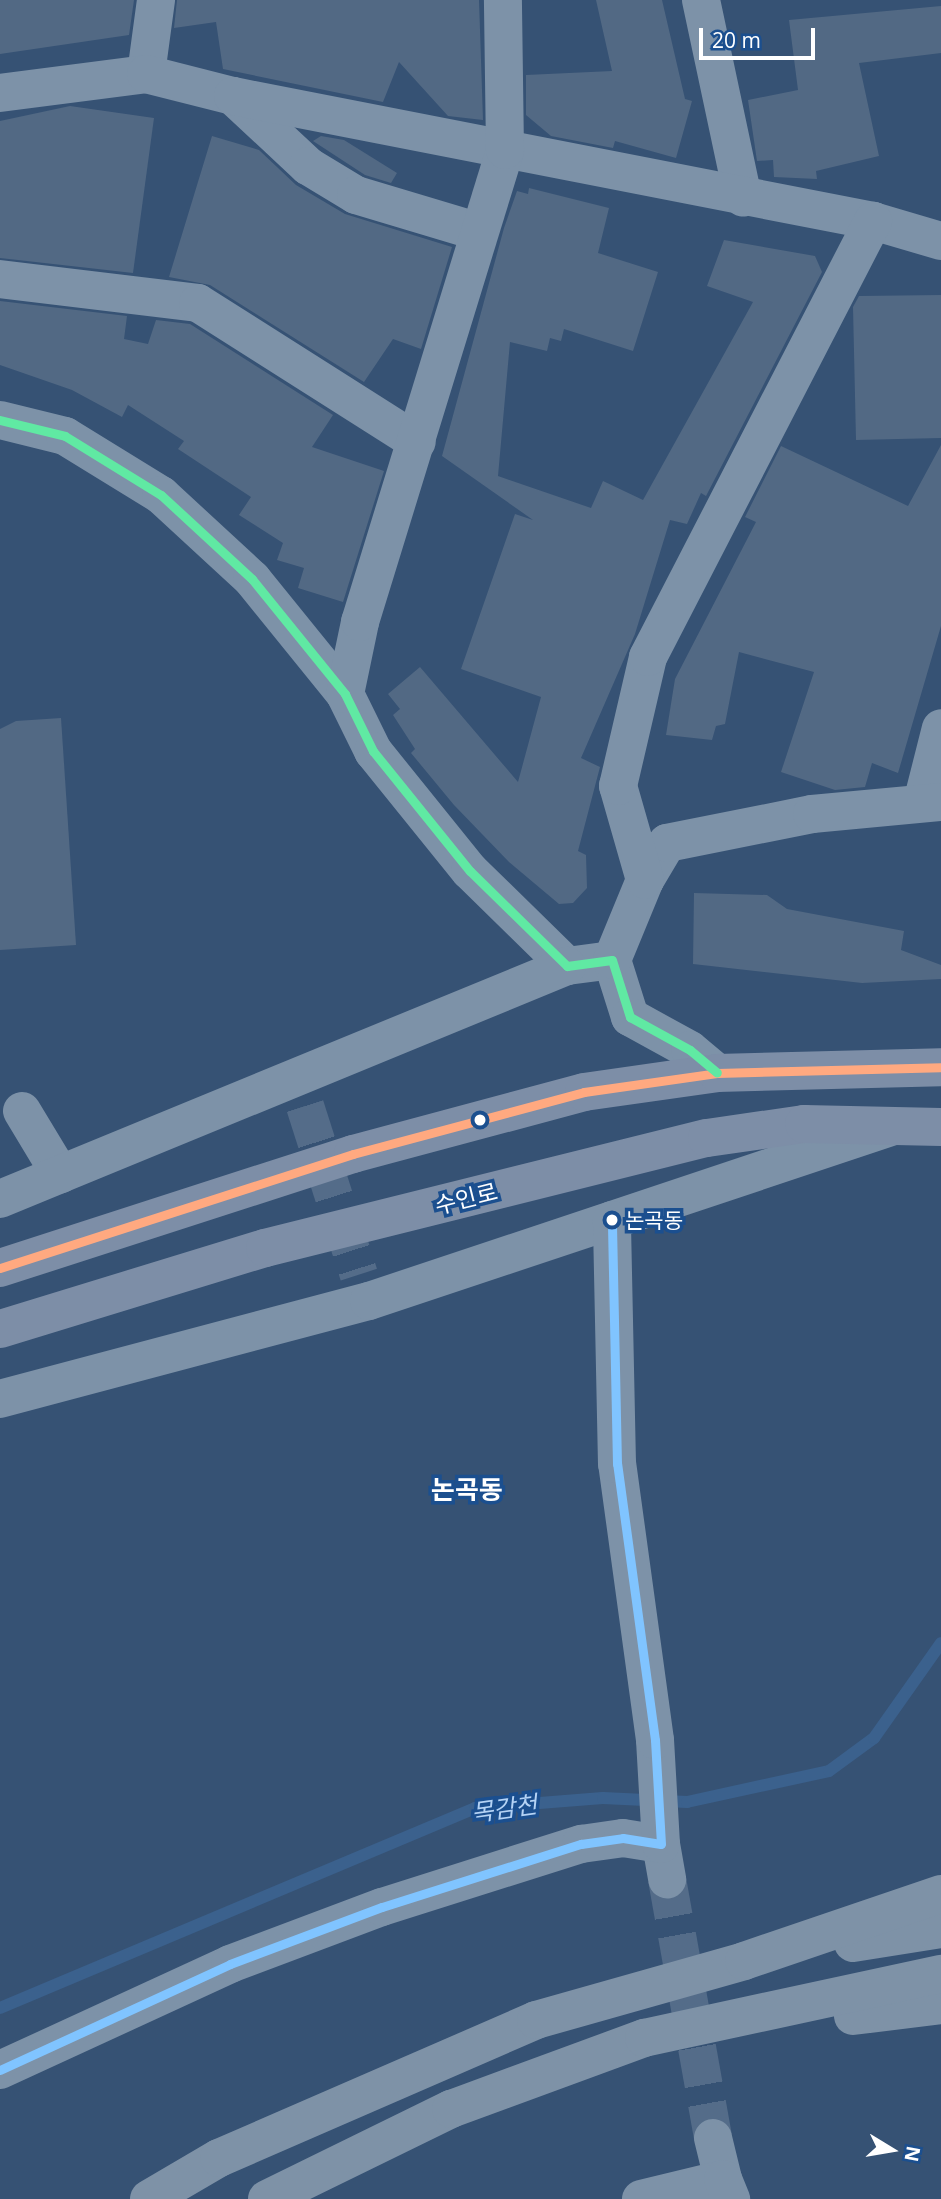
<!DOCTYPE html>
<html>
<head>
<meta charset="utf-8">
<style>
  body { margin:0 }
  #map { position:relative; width:941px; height:2199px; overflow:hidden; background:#365274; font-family:"Open Sans","Noto Sans KR",sans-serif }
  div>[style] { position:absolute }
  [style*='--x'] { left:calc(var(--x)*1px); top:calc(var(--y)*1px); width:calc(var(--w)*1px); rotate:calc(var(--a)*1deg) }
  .stream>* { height:12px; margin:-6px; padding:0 6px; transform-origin:6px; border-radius:6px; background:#3b618d }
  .building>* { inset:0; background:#526984 }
  .minor-tunnel>* { height:38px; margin-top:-19px; transform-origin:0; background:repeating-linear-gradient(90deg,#546c89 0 38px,transparent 0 57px) }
  .minor>* { height:38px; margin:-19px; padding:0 19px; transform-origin:19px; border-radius:19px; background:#7d92a8 }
  .major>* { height:38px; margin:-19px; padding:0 19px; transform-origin:19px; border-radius:19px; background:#7d8ea7 }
  .highway>* { height:38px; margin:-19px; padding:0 19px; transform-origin:19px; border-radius:19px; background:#7e92a7 }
  .bus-1>* { height:9px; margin:-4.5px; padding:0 4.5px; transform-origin:4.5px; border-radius:4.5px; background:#ffa980 }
  .bus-2>* { height:9px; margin:-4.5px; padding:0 4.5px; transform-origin:4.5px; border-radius:4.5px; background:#60e9a3 }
  .bus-3>* { height:9px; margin:-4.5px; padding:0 4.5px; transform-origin:4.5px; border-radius:4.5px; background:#80c4ff }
  .dots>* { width:19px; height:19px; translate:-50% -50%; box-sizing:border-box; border:4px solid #1b4f8f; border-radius:50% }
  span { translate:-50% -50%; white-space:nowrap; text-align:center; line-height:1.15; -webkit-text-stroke:7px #1b4f8f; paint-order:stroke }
  .bus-label { font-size:21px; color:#fff }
  .left { translate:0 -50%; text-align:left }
  .street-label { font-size:23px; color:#fff }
  .water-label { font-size:24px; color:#b5d3f5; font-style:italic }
  .quarter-label { font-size:26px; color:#fff; font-weight:700 }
  .north { position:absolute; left:857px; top:2115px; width:70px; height:70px; -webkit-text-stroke:5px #1b4f8f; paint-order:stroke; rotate:101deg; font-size:19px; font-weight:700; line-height:28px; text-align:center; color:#fff }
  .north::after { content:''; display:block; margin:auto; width:24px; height:32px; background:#fff; clip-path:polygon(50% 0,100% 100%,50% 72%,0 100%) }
  .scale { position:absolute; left:699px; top:28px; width:116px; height:32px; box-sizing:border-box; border:4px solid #fff; border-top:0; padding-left:9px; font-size:21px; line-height:24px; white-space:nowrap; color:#fff; -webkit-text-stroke:5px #1b4f8f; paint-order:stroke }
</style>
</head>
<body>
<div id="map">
  <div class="stream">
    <i style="--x:0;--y:2008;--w:515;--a:-22.83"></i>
    <i style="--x:475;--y:1808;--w:128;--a:-4.5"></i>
    <i style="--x:603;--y:1798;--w:84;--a:2.7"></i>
    <i style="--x:687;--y:1802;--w:145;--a:-12.3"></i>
    <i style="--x:829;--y:1771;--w:56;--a:-36.3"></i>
    <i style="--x:874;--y:1738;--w:116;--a:-54.8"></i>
  </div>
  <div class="building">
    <i style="clip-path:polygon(0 0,134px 0,129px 35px,0 54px)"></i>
    <i style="clip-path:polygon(177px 0,479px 0,483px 120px,448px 116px,399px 62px,383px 102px,223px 69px,216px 22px,174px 28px)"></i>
    <i style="clip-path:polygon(596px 0,662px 0,685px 99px,692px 101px,676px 158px,615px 141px,613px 148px,551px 136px,526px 115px,526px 75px,612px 71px)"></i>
    <i style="clip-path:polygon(941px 6px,941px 53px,859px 63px,879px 156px,816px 171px,817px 179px,774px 177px,773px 160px,757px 161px,748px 100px,798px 90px,789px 20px)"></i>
    <i style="clip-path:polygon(70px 106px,154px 118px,133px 273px,0 258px,0 121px)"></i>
    <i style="clip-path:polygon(212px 136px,259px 150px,296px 185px,345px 214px,452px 247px,421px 349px,393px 339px,364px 382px,210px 285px,169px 277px)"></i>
    <i style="clip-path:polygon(321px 136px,344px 140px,397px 173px,391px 183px,365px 175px,313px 141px)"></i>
    <i style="clip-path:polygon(529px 188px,609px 208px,598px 253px,658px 272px,633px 351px,564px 329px,561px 341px,550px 338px,547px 351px,510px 342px,498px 476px,591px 508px,603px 481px,643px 500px,753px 302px,707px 286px,724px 240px,815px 256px,822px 272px,706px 496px,701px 493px,687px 524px,670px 520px,635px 634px,581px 758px,600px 767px,578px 851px,586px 855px,587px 888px,573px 903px,559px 904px,509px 862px,454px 805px,411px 753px,415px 749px,393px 715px,400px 709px,388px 694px,420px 667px,518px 782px,541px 697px,461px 669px,515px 514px,533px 520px,442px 456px,504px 228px,517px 191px,528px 194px)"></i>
    <i style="clip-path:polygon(941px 295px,941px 438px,856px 440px,853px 307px,859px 296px)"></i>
    <i style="clip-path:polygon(0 301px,127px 316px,124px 339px,148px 344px,156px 320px,190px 324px,333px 415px,312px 447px,384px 471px,343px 602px,298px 588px,304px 568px,277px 560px,283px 543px,239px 515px,251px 497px,178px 449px,184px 441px,128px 405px,122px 417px,72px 390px,0 365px)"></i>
    <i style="clip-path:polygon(941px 445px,941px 626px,898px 773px,872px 763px,865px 787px,835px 790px,781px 772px,814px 672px,739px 652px,725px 724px,716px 726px,712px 740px,666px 735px,675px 679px,756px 522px,745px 517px,781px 446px,908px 506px)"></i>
    <i style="clip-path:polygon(61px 718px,76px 945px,0 950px,0 729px,16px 721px)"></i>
    <i style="clip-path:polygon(694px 893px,767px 895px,787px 909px,904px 931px,901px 950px,941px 965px,941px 979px,862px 983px,693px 964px)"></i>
  </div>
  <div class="minor-tunnel">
    <i style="--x:305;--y:1106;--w:177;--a:72.3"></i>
    <i style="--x:667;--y:1879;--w:263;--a:79.9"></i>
  </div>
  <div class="minor">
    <i style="--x:701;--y:0;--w:202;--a:78"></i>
    <i style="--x:146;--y:74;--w:75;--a:-82.3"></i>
    <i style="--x:0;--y:93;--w:147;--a:-7.4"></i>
    <i style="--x:146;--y:74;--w:90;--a:14.2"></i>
    <i style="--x:233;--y:96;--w:103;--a:43"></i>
    <i style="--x:308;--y:166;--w:56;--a:31.1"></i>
    <i style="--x:356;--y:195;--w:128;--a:16.7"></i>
    <i style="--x:233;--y:96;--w:652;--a:11.05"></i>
    <i style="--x:873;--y:221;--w:71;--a:16.4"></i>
    <i style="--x:0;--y:279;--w:199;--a:6.9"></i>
    <i style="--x:198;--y:303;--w:259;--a:32.4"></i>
    <i style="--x:0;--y:420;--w:67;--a:13.8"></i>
    <i style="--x:65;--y:436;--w:113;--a:31.6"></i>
    <i style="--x:161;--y:495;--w:124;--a:42.7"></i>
    <i style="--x:252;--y:579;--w:148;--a:51"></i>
    <i style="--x:345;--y:694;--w:64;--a:63.8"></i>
    <i style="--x:373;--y:751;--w:154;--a:51.1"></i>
    <i style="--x:470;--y:871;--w:136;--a:44.4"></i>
    <i style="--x:567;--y:966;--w:45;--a:-7.6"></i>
    <i style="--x:612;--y:960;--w:60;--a:72.5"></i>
    <i style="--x:630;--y:1017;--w:68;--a:28.8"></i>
    <i style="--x:690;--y:1050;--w:35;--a:40"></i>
    <i style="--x:345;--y:694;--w:74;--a:-78.2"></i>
    <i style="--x:360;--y:622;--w:494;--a:-72.9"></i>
    <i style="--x:505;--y:150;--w:150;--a:-90.8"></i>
    <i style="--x:923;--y:799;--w:73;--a:-75.8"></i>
    <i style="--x:645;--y:880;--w:43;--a:-59.3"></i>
    <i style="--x:667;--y:843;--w:148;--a:-11.3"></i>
    <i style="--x:812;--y:814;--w:130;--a:-5.3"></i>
    <i style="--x:612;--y:960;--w:87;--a:-67.6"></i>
    <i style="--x:645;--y:880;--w:98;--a:-106"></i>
    <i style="--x:618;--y:786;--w:132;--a:-76.9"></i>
    <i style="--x:648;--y:657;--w:491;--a:-62.7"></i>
    <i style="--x:22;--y:1111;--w:74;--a:58.9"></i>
    <i style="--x:0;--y:1199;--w:613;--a:-22.34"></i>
    <i style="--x:0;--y:1399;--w:382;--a:-14.9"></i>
    <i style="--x:369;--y:1301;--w:547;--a:-18.43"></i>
    <i style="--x:661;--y:1844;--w:36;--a:80"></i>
    <i style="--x:0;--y:2070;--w:253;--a:-24.7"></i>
    <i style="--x:230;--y:1964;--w:162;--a:-20.6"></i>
    <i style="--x:382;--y:1907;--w:209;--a:-17.6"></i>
    <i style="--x:581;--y:1844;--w:42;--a:-8.1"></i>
    <i style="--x:623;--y:1838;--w:38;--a:9"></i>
    <i style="--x:661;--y:1844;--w:104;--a:-93.3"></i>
    <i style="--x:655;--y:1740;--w:279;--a:-97.8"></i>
    <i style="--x:617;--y:1464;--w:244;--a:-91.2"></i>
    <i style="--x:713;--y:2138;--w:42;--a:76.3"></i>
    <i style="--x:641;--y:2199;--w:84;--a:-13.7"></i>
    <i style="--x:723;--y:2179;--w:22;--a:68"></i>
  </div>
  <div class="major">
    <i style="--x:0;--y:1268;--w:371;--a:-17.9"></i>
    <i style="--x:353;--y:1154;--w:239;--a:-15"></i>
    <i style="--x:584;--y:1092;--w:134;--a:-8.1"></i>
    <i style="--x:717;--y:1073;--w:224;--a:-1.5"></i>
    <i style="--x:0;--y:1329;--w:277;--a:-17"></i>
    <i style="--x:265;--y:1248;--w:455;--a:-14"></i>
    <i style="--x:707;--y:1138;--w:98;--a:-8.2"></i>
    <i style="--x:804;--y:1124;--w:137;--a:1.3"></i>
  </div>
  <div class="highway">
    <i style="--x:853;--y:1943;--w:89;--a:-9"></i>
    <i style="--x:853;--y:2016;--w:89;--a:-7.1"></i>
    <i style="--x:149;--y:2199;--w:81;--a:-30.4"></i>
    <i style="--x:219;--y:2158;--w:346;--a:-23.5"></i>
    <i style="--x:536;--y:2020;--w:216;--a:-15.8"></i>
    <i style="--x:744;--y:1961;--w:208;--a:-18.8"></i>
    <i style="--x:267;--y:2199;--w:205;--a:-26.1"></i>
    <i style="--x:451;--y:2109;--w:206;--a:-20.2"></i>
    <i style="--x:644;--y:2038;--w:304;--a:-12.2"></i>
  </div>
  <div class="bus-1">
    <i style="--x:0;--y:1268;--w:371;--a:-17.9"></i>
    <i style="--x:353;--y:1154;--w:239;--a:-15"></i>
    <i style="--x:584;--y:1092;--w:134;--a:-8.1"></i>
    <i style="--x:717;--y:1073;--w:224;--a:-1.5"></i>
  </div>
  <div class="bus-2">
    <i style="--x:0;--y:420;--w:67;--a:13.8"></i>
    <i style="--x:65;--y:436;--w:113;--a:31.6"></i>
    <i style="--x:161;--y:495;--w:124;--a:42.7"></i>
    <i style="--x:252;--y:579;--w:148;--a:51"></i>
    <i style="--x:345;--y:694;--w:64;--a:63.8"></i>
    <i style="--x:373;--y:751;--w:154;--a:51.1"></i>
    <i style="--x:470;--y:871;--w:136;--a:44.4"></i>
    <i style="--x:567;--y:966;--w:45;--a:-7.6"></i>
    <i style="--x:612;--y:960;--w:60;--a:72.5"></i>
    <i style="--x:630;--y:1017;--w:68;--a:28.8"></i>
    <i style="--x:690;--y:1050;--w:35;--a:40"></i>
  </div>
  <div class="bus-3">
    <i style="--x:0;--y:2070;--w:253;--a:-24.7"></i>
    <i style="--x:230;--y:1964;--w:162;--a:-20.6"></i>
    <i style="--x:382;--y:1907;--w:209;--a:-17.6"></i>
    <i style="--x:581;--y:1844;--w:42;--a:-8.1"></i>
    <i style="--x:623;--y:1838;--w:38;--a:9"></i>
    <i style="--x:661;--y:1844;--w:104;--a:-93.3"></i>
    <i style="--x:655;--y:1740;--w:279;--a:-97.8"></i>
    <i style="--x:617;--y:1464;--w:244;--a:-91.2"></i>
  </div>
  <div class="dots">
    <i style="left:480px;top:1120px;background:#fff"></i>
    <i style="left:612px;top:1220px;background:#fff"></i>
  </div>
  <div class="bus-label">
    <span class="left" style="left:625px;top:1220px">논곡동</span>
  </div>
  <div class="street-label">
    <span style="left:466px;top:1198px;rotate:-14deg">수인로</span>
  </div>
  <div class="water-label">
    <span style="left:504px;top:1808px;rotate:-8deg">목감천</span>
  </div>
  <div class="quarter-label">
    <span style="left:467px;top:1490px">논곡동</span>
  </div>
  <div class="north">N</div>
  <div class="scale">20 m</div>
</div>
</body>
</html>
